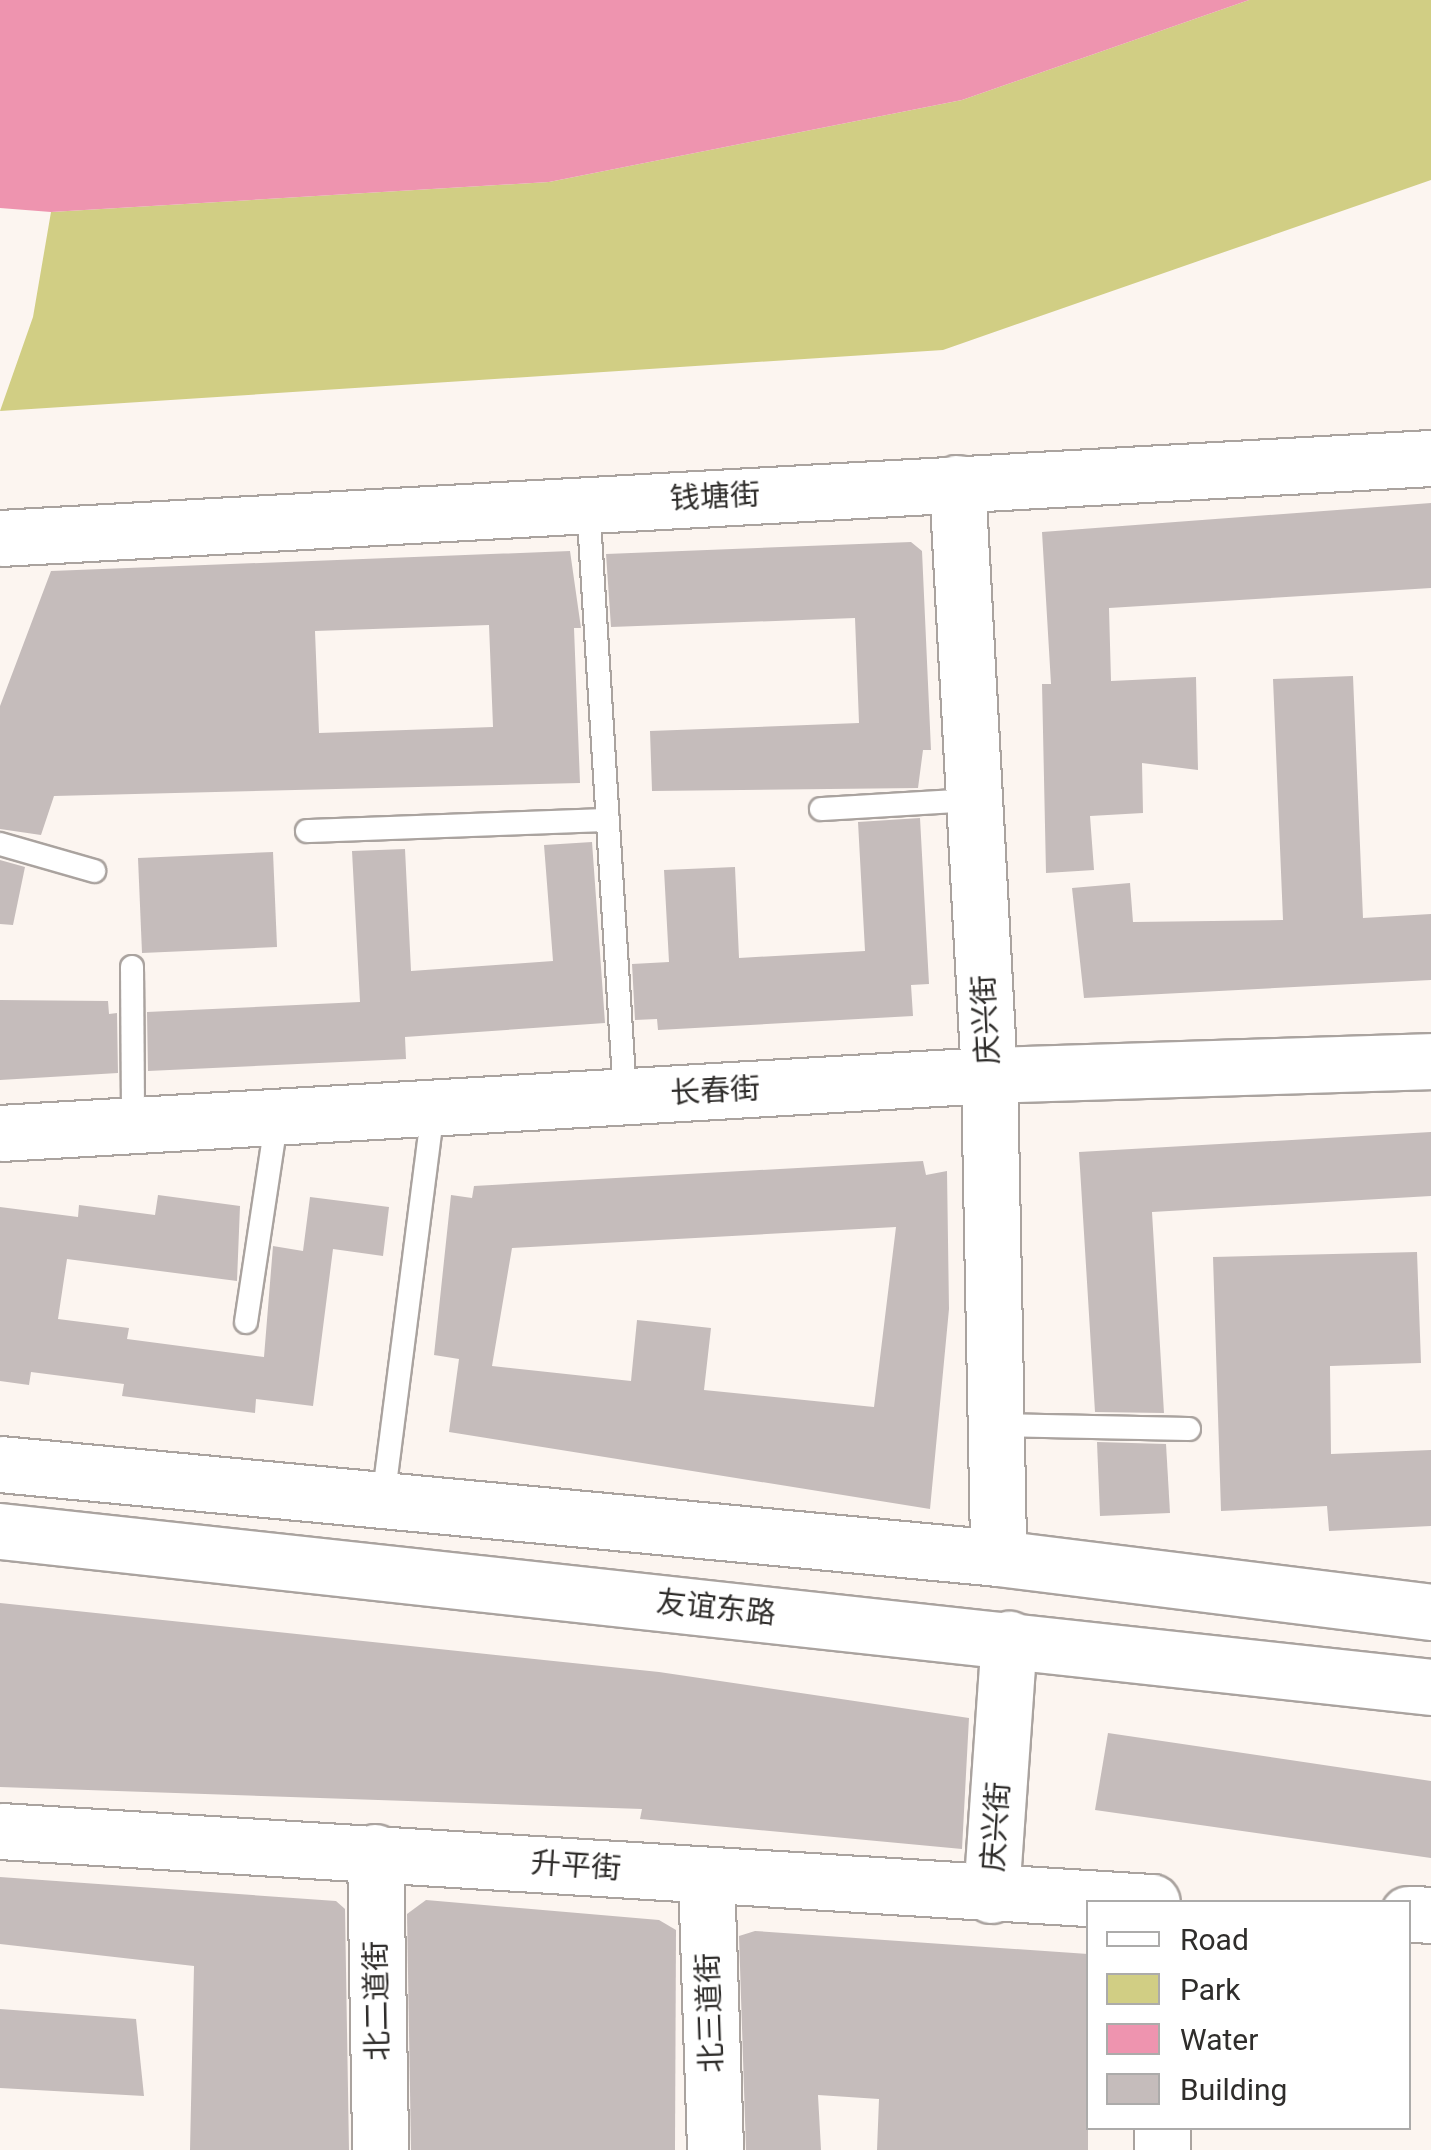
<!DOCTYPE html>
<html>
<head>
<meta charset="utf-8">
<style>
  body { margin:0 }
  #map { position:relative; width:1431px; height:2150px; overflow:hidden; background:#fcf5f0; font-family:Roboto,"Noto Sans SC",sans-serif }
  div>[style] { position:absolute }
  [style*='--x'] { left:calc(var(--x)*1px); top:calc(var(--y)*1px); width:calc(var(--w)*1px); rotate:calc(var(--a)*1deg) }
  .green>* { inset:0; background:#d1ce84 }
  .water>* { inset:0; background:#ee94af }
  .building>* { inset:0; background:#c5bcbb }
  .roads { filter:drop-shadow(2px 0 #aaa39f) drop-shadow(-2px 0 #aaa39f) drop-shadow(0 2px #aaa39f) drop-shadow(0 -2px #aaa39f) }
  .service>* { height:22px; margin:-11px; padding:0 11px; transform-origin:11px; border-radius:11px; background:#fff }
  .tertiary>* { height:55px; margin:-27.5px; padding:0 27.5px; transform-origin:27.5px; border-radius:27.5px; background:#fff }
  .trunk>* { height:55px; margin:-27.5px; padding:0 27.5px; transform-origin:27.5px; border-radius:27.5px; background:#fff }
  span { translate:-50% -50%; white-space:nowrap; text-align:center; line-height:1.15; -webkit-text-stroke:9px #fff; paint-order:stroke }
  .street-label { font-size:30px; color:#2f2d2b }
  .legend { position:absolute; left:1086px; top:1900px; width:325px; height:230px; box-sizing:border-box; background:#fff; border:2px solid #acabaa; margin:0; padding:12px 18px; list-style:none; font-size:30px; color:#2f2d2b }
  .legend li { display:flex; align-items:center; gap:20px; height:50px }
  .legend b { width:50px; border:2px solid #acabaa }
</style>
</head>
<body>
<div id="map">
  <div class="green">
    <i style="clip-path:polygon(1249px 0,1431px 0,1431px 180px,943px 350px,0 411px,33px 317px,51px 212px,549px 182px,962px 100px)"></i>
  </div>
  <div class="water">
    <i style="clip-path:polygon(0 0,1249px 0,962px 100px,549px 182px,51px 212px,0 208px)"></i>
  </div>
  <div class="building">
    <i style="clip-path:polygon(1431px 503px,1431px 588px,1109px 608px,1111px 681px,1196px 677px,1198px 770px,1142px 763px,1143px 813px,1090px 816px,1094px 870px,1046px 873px,1042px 684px,1051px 684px,1042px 532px)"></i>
    <i style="clip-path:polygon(911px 542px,922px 551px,931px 750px,923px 750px,918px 788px,652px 791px,650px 731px,859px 723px,855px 618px,611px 627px,606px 554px)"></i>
    <i style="clip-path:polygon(evenodd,570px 551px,581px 628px,574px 628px,580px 783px,54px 796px,41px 835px,0 829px,0 706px,51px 571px,570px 551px,489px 625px,493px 727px,319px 733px,315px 631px,489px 625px)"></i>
    <i style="clip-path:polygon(1353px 676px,1363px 918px,1431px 914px,1431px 980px,1084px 998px,1072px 888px,1130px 883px,1133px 922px,1283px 920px,1273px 679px)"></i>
    <i style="clip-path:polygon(920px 818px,929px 984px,911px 985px,913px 1016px,658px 1030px,657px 1019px,635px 1020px,632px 964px,669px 962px,664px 870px,735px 867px,739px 958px,865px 951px,858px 822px)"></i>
    <i style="clip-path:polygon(592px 842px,605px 1023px,405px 1037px,406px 1059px,148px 1071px,147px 1012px,360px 1002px,352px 851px,405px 849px,411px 971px,553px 961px,544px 845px)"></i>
    <i style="clip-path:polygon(273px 852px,277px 947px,142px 953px,138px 858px)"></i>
    <i style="clip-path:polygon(0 860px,25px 867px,13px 925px,0 924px)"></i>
    <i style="clip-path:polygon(0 1000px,108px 1001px,109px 1014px,117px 1013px,118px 1073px,0 1080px)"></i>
    <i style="clip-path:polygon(1431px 1132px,1431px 1196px,1152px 1212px,1164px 1413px,1095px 1412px,1079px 1152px)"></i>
    <i style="clip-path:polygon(evenodd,923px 1161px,926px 1175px,947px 1171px,949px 1309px,930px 1509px,449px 1432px,459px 1359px,434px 1355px,451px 1195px,472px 1198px,474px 1186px,923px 1161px,896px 1227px,874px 1407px,704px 1390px,711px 1328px,637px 1320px,631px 1381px,492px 1366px,512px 1248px,896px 1227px)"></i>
    <i style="clip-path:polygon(158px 1195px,240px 1206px,237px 1281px,67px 1259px,58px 1319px,129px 1328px,127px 1339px,264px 1357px,273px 1246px,303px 1251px,310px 1197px,389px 1207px,383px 1256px,333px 1249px,313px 1406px,256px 1399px,255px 1413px,122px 1396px,124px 1384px,31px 1372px,29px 1385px,0 1381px,0 1207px,78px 1217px,79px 1205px,155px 1215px)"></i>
    <i style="clip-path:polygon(1417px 1252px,1421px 1363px,1330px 1366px,1331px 1454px,1431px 1450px,1431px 1526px,1329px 1531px,1327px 1506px,1221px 1511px,1213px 1257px)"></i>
    <i style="clip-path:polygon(1097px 1442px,1166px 1444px,1170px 1513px,1100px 1516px)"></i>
    <i style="clip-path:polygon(0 1603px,659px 1672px,969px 1718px,962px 1849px,640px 1819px,642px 1809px,0 1787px)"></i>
    <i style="clip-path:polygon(1108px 1733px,1431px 1781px,1431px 1858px,1095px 1810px)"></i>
    <i style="clip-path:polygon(0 1877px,336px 1901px,345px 1909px,349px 2150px,190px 2150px,194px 1966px,0 1944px)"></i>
    <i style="clip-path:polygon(426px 1900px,659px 1920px,676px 1930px,675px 2150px,411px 2150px,407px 1914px)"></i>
    <i style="clip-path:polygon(755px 1931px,1088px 1954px,1088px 2150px,877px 2150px,879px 2099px,818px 2095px,821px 2150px,746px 2150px,739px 1936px)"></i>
    <i style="clip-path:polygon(0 2009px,136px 2019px,144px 2096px,0 2088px)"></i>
  </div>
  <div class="roads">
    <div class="service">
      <i style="--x:588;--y:504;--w:593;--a:86.42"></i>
      <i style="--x:821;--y:809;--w:153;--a:-3.4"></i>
      <i style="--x:307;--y:831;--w:301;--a:-2.1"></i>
      <i style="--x:0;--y:844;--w:98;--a:16"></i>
      <i style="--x:132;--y:967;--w:158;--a:89.6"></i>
      <i style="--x:246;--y:1322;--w:207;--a:-81.4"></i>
      <i style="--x:996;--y:1425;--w:193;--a:1.2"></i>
      <i style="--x:383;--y:1500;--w:395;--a:-82.7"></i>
    </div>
    <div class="tertiary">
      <i style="--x:957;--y:483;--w:593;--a:86.91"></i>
      <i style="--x:989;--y:1075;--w:483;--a:88.9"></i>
      <i style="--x:0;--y:538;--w:1433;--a:-3.2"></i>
      <i style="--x:0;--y:1133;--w:991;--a:-3.36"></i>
      <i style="--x:989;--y:1075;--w:442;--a:-1.8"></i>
      <i style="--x:0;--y:1831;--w:1154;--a:3.53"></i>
      <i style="--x:375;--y:1852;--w:298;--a:89"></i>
      <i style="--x:706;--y:1876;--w:274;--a:88.1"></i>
      <i style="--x:991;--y:1895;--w:257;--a:-86"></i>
      <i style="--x:1408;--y:1914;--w:23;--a:2"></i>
      <i style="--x:1162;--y:2150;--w:22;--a:-90"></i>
    </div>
    <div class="trunk">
      <i style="--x:0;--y:1464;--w:1002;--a:5.38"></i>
      <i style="--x:998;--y:1558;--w:436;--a:7.1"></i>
      <i style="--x:0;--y:1531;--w:1439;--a:6.22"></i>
    </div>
  </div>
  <div class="street-label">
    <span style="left:715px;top:497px;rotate:-3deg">钱塘街</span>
    <span style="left:986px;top:1020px;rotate:-93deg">庆兴街</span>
    <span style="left:715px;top:1091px;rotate:-3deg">长春街</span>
    <span style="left:716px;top:1608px;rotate:6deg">友谊东路</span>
    <span style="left:996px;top:1827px;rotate:-86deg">庆兴街</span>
    <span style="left:576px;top:1866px;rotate:4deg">升平街</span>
    <span style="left:377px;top:2001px;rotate:-91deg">北二道街</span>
    <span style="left:710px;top:2013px;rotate:-92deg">北三道街</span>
  </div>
  <ul class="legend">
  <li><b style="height:12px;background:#fff"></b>Road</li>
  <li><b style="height:28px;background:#d1ce84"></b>Park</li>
  <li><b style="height:28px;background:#ee94af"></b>Water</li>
  <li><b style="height:28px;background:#c5bcbb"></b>Building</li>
  </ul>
</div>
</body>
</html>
